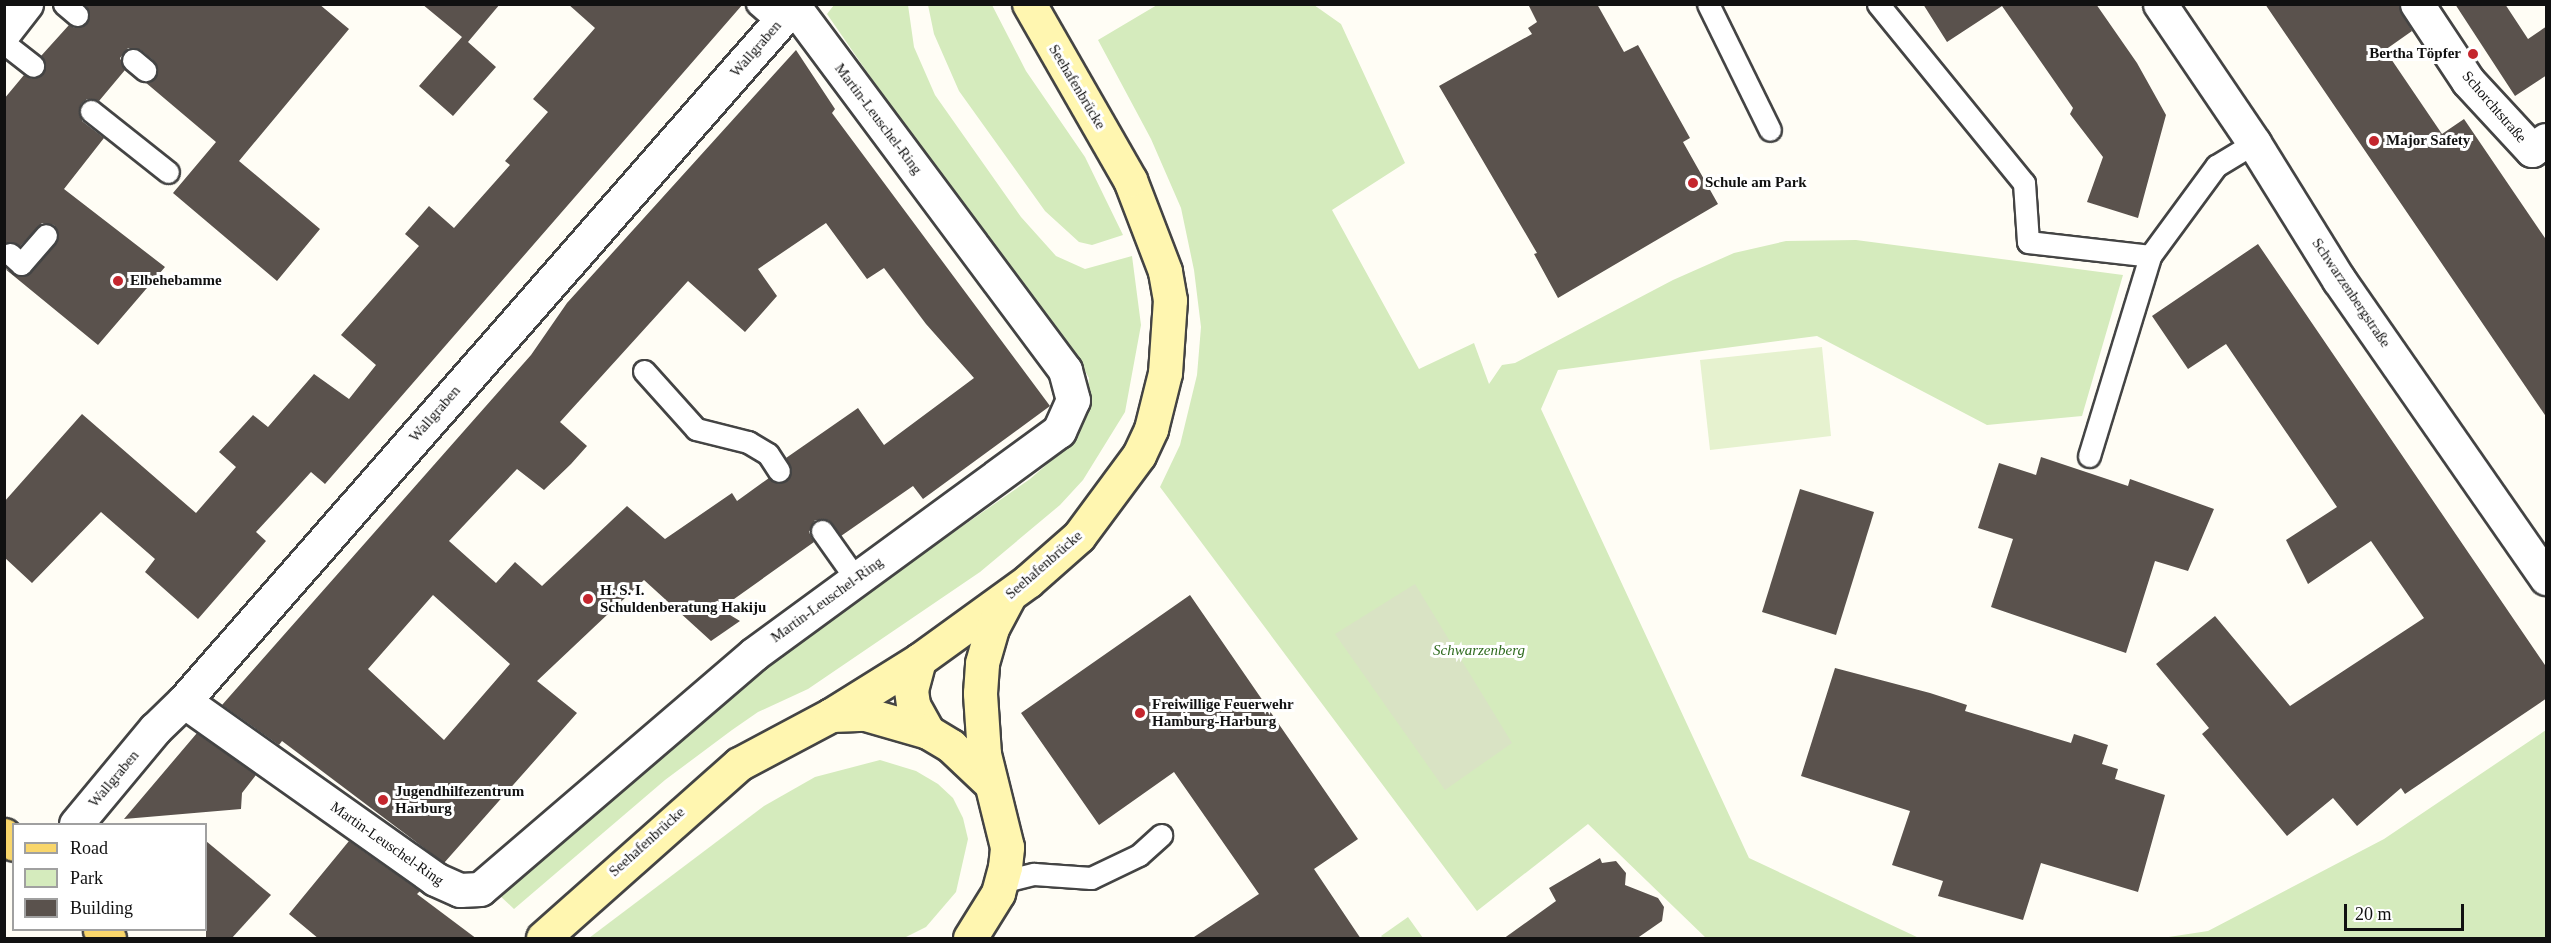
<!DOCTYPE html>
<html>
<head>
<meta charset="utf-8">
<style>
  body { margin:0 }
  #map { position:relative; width:2551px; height:943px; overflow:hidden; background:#fffdf5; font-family:"Times New Roman",serif }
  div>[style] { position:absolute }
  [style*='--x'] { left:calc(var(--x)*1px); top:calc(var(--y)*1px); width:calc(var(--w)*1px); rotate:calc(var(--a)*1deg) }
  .green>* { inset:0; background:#d5ebbd }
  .cemetery>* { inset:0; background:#d9e3c4 }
  .pitch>* { inset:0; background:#e6f2cf }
  .building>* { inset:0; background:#5a524d }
  .roads { filter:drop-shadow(2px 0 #444) drop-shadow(-2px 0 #444) drop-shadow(0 2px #444) drop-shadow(0 -2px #444) }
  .service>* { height:21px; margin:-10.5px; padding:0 10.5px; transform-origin:10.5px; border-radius:10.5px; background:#fff }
  .minor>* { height:33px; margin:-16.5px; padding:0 16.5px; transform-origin:16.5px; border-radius:16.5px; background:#fff }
  .tertiary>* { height:33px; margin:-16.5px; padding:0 16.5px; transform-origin:16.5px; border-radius:16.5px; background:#fff }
  .secondary>* { height:33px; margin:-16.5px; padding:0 16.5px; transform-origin:16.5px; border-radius:16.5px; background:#fff6b0 }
  .primary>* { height:33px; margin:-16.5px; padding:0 16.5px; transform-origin:16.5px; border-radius:16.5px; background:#f9d66b }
  .dots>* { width:16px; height:16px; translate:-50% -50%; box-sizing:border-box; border:3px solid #fff; border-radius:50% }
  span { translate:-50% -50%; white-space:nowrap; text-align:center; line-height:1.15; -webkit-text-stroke:6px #fff; paint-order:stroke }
  .street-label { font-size:15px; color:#111 }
  .poi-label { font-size:15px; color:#111; font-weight:700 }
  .right { translate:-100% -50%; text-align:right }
  .left { translate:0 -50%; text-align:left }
  .park-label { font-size:15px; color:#2f6b1f; font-style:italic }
  .frame { position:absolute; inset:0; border:6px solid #111; pointer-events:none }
  .legend { position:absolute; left:12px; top:823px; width:195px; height:108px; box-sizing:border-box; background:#fff; border:2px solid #a0a0a0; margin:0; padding:8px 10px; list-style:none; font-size:18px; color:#111 }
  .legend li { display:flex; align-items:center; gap:12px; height:30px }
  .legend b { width:30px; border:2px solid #a0a0a0 }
  .scale { position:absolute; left:2344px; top:904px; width:120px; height:27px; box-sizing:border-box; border:3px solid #111; border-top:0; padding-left:8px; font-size:18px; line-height:21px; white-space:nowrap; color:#111; -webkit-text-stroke:4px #fff; paint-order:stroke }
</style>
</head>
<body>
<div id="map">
  <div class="green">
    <i style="clip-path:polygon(834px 5px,908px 5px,914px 47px,935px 95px,1021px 217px,1056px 256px,1085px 269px,1132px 256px,1141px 325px,1125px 412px,1083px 480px,1060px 505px,980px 572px,808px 689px,758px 712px,732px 730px,665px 780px,514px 909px,497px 893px,758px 669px,1030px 479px,1074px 441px,1084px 416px,1089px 378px,1072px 348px,1003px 269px,827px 14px)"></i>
    <i style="clip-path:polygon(928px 5px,992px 5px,1026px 71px,1085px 157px,1123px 235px,1092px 245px,1079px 242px,1045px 211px,959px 91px,934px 34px)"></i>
    <i style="clip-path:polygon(1157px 5px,1314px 5px,1341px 24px,1405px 163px,1332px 210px,1419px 369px,1474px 343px,1489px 384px,1502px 365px,1515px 363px,1673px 280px,1734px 253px,1786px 241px,1856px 240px,2123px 275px,2082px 416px,1987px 425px,1817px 336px,1558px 370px,1541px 409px,1749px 858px,1919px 938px,1706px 938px,1588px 824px,1477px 911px,1160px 487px,1180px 445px,1197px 375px,1201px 327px,1194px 270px,1181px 208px,1151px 139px,1098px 40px)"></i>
    <i style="clip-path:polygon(2546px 730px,2546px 938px,2162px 938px,2208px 931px,2384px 839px)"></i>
    <i style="clip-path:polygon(880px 760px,916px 771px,938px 784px,953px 798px,963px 818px,968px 839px,956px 892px,926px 927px,904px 938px,589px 938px,764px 806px,815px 777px)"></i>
    <i style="clip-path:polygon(1408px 917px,1423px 938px,1383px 938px,1381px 936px)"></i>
  </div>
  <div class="cemetery">
    <i style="clip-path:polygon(1415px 584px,1512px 743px,1445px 790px,1335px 634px)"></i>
  </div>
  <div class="pitch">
    <i style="clip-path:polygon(1822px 347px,1831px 436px,1710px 450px,1700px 360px)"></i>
  </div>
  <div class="building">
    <i style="clip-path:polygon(86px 4px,319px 4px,349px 29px,239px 161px,320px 229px,277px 281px,173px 193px,216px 142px,145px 82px,157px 73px,153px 60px,141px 50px,128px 48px,120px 58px,125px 70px,99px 101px,87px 99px,81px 104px,82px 121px,104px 138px,64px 189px,165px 267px,98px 345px,4px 268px,18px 276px,26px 276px,59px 237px,54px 225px,42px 223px,20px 246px,4px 243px,4px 99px,24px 75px,32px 79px,43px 74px,46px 67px,41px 56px,69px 25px,75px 28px,86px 24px,90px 17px)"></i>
    <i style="clip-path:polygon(422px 4px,500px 4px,468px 42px,496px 67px,453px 116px,419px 86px,462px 37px)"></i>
    <i style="clip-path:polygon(568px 4px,743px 4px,325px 484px,311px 472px,280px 506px,256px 532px,266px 541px,198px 619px,145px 572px,155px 559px,101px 512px,32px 583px,4px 557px,4px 502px,82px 414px,196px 513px,236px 467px,219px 452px,253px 415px,268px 427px,314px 374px,349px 399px,376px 365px,341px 335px,419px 246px,405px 234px,429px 206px,454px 228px,510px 165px,505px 161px,548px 112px,533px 99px,595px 28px)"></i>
    <i style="clip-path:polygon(1528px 4px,1597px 4px,1624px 52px,1638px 45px,1690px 138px,1683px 142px,1718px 204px,1558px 298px,1534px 254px,1537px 253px,1439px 86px,1532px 34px,1528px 28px,1537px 22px)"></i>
    <i style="clip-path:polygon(1923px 4px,2096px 4px,2137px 63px,2166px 115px,2138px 218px,2087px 202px,2103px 157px,2070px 114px,2073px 108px,2002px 6px,1947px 42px)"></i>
    <i style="clip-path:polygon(2265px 4px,2398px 4px,2412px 31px,2385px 50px,2442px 134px,2464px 119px,2547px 241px,2547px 418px)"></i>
    <i style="clip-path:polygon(2455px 4px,2505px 4px,2528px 39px,2547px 26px,2547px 75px,2515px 96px)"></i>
    <i style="clip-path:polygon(evenodd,796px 50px,835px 109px,832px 113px,1050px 406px,923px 499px,913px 486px,841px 536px,828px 520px,815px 520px,809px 532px,814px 542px,720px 609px,740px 621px,711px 641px,644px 580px,537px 681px,577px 713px,444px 863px,282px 741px,279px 745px,222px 705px,531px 355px,567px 303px,796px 50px,826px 223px,867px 279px,884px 268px,926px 324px,974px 378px,884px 445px,858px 408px,786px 458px,792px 471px,786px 481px,779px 484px,769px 478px,737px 501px,732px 493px,665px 539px,627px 506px,542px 586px,515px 562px,496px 583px,449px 541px,517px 469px,544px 490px,571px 464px,587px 446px,560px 422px,688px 281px,745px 332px,777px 296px,758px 269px,826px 223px,796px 50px,433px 595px,510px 664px,444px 740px,368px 669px,433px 595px)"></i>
    <i style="clip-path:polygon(2258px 244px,2547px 668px,2547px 698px,2405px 794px,2401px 788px,2357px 826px,2333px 798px,2287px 836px,2202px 734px,2209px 728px,2156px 664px,2215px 616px,2290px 706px,2424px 618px,2371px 541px,2308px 584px,2286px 540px,2337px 507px,2226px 344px,2188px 369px,2152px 316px)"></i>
    <i style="clip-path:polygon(2041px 457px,2128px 486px,2130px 479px,2214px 509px,2188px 571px,2155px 561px,2126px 653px,1991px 607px,2013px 539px,1978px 528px,1999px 463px,2036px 475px)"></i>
    <i style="clip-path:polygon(1800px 489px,1874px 512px,1836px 635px,1762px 612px)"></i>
    <i style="clip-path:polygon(1190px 595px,1358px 839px,1314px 869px,1361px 939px,1191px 939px,1259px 894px,1174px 772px,1099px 825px,1021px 713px)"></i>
    <i style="clip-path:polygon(1835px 668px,1930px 693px,1967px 705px,1965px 711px,2071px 743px,2074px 734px,2108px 745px,2102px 764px,2118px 769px,2115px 779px,2165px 795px,2138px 892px,2041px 863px,2023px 920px,1938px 896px,1943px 881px,1892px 865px,1910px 811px,1801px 776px)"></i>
    <i style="clip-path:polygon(197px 733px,256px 775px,242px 793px,241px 809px,124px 819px)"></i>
    <i style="clip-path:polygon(206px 841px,271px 895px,231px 939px,206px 939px)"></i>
    <i style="clip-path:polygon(349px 841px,420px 891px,417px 894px,477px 939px,319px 939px,289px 914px)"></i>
    <i style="clip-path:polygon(1600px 858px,1602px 863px,1616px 861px,1626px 873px,1625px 885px,1658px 898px,1664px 907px,1662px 921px,1636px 939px,1503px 939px,1556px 901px,1549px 888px)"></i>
  </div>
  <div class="roads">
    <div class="service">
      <i style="--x:64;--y:4;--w:17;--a:40"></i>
      <i style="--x:757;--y:4;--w:29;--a:41"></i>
      <i style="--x:1708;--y:4;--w:140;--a:63.8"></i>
      <i style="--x:1878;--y:4;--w:231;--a:50.8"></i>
      <i style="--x:2024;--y:183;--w:59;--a:86.1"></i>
      <i style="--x:2028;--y:242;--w:123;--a:6.5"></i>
      <i style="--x:2150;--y:256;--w:112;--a:-53.7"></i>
      <i style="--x:2216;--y:166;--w:44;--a:-31.2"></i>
      <i style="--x:4;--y:43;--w:37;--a:38"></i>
      <i style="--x:133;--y:60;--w:16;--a:40"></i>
      <i style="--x:91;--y:111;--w:98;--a:38.4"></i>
      <i style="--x:10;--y:254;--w:15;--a:42"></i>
      <i style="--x:21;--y:264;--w:38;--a:-49"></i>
      <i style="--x:644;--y:371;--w:78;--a:48.1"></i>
      <i style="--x:696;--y:429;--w:54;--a:14"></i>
      <i style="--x:748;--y:442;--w:23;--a:31"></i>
      <i style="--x:768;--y:454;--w:20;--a:57"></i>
      <i style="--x:2089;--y:456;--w:209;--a:-73"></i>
      <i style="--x:822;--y:531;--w:59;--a:54.7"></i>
      <i style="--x:1001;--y:882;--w:34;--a:-14"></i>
      <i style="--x:1034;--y:874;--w:57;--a:4"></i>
      <i style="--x:1091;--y:878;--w:53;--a:-25.6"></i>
      <i style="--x:1139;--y:855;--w:30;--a:-42"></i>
    </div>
    <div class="minor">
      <i style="--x:2417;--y:4;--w:92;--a:56.5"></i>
      <i style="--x:2468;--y:81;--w:94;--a:47.2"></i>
      <i style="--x:2532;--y:150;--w:17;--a:-36"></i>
      <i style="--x:4;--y:32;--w:36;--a:-52"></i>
      <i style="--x:184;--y:701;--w:308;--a:35.3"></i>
      <i style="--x:435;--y:879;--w:27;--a:24"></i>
      <i style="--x:460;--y:890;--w:20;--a:-3"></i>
      <i style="--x:480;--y:889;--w:361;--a:-40.6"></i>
      <i style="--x:754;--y:654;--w:378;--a:-36.2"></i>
      <i style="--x:1059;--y:431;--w:34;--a:-66"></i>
      <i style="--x:1073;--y:400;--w:31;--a:-105"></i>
      <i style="--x:1065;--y:370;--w:454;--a:-126.7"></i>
      <i style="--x:76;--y:824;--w:124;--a:-50.3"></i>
      <i style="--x:155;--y:729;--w:40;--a:-44"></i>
      <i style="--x:184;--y:701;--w:927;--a:-48.76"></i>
    </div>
    <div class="tertiary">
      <i style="--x:2160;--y:4;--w:168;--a:55.9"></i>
      <i style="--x:2254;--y:143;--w:161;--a:58.2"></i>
      <i style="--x:2339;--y:280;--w:363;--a:55.2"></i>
    </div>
    <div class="secondary">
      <i style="--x:919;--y:660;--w:31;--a:105"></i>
      <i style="--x:911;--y:690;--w:15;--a:82"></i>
      <i style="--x:913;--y:705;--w:31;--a:61"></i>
      <i style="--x:831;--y:715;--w:34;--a:-2"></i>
      <i style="--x:865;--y:714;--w:66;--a:15.9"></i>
      <i style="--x:928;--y:732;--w:27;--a:31"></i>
      <i style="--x:951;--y:746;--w:55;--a:43.5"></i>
      <i style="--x:543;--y:938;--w:262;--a:-41.6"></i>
      <i style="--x:739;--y:764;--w:104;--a:-28"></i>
      <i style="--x:831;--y:715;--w:104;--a:-32"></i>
      <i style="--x:919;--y:660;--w:135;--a:-35.9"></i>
      <i style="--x:1028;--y:581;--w:68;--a:-41.4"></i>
      <i style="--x:1079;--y:536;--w:101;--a:-53.5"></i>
      <i style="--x:1139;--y:455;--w:29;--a:-65"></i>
      <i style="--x:1151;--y:429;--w:58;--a:-76"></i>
      <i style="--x:1165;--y:373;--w:73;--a:-86.1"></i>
      <i style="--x:1170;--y:300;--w:29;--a:-100"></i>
      <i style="--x:1165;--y:271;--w:97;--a:-111"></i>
      <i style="--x:1130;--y:180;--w:203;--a:-119.8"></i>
      <i style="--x:970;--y:938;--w:53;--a:-58.1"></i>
      <i style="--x:998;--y:893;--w:27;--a:-75"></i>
      <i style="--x:1005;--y:867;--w:20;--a:-84"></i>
      <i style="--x:1007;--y:847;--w:96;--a:-103.9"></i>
      <i style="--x:984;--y:754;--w:61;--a:-93.8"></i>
      <i style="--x:980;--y:693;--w:30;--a:-86"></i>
      <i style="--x:982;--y:663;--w:36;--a:-74"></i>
      <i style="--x:992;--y:628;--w:34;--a:-62"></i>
    </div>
    <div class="primary">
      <i style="--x:4;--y:835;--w:13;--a:42"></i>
      <i style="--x:100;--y:930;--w:12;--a:42"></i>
    </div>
  </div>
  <div class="dots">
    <i style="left:2473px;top:54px;background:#c4262e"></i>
    <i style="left:2374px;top:141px;background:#c4262e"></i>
    <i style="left:1693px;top:183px;background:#c4262e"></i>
    <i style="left:118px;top:281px;background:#c4262e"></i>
    <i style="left:588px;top:599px;background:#c4262e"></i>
    <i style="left:1140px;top:713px;background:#c4262e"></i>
    <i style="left:383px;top:800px;background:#c4262e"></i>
  </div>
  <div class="street-label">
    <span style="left:756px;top:49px;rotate:-49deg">Wallgraben</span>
    <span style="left:1077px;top:87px;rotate:59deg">Seehafenbrücke</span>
    <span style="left:2494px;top:107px;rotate:49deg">Schorchtstraße</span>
    <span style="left:878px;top:119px;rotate:53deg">Martin-Leuschel-Ring</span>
    <span style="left:2351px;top:293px;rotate:56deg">Schwarzenbergstraße</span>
    <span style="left:435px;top:414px;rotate:-49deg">Wallgraben</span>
    <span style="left:1044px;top:565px;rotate:-41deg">Seehafenbrücke</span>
    <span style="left:827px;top:600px;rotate:-36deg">Martin-Leuschel-Ring</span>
    <span style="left:114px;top:779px;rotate:-50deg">Wallgraben</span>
    <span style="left:647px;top:842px;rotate:-42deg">Seehafenbrücke</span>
    <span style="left:387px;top:844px;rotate:35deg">Martin-Leuschel-Ring</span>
  </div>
  <div class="poi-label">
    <span class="right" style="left:2461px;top:54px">Bertha Töpfer</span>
    <span class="left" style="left:2386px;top:141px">Major Safety</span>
    <span class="left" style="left:1705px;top:183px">Schule am Park</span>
    <span class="left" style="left:130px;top:281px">Elbehebamme</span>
    <span class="left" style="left:600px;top:599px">H. S. I.<br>Schuldenberatung Hakiju</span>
    <span class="left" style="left:1152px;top:713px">Freiwillige Feuerwehr<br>Hamburg-Harburg</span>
    <span class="left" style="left:395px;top:800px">Jugendhilfezentrum<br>Harburg</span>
  </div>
  <div class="park-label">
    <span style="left:1479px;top:651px">Schwarzenberg</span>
  </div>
  <div class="frame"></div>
  <ul class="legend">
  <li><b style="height:8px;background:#f9d66b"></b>Road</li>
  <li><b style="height:16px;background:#d5ebbd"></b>Park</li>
  <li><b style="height:16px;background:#5a524d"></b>Building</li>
  </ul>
  <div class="scale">20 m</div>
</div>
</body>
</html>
